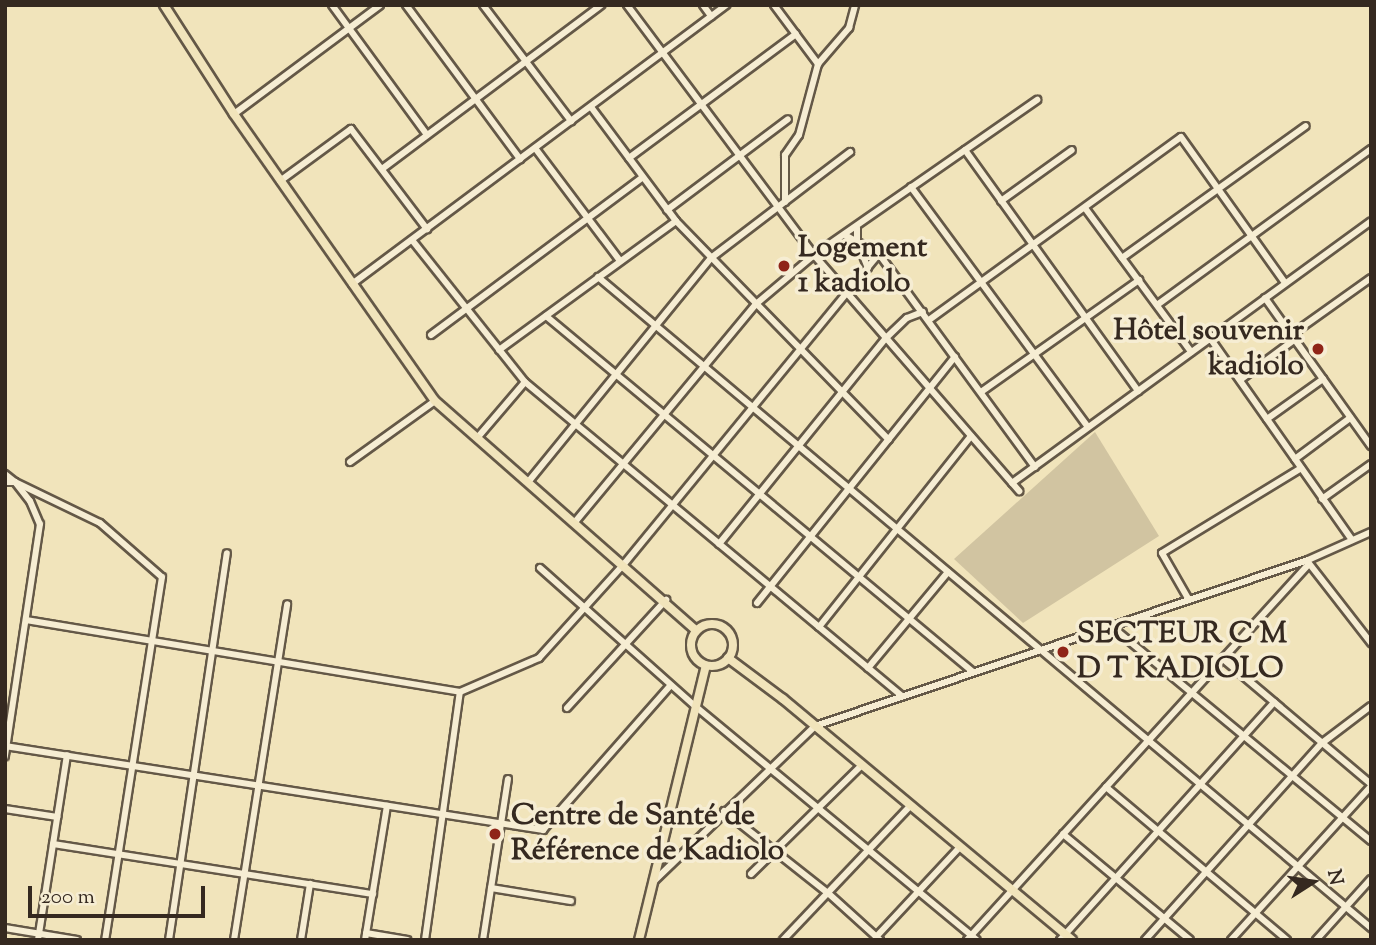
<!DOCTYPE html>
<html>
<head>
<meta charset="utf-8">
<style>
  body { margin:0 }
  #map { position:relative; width:1376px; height:945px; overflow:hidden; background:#f1e4bb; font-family:"Sorts Mill Goudy",serif }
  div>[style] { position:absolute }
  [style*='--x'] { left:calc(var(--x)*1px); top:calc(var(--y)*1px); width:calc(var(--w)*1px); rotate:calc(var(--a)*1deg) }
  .green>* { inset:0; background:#d1c4a1 }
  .roads { filter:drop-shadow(2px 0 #645847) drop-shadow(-2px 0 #645847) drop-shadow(0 2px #645847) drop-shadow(0 -2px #645847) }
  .minor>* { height:6px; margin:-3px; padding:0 3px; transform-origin:3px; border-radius:3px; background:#f6edd3 }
  .major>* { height:8px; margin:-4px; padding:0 4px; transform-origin:4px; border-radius:4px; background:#f1e4bb }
  .major>.ring { margin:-4px; padding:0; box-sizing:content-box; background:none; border:8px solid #f1e4bb; border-radius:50% }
  .dots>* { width:19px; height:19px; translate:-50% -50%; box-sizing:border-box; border:4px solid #f6edd3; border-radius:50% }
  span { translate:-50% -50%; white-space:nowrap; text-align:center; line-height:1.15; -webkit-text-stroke:7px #f6edd3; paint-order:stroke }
  .poi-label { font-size:30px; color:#352920; font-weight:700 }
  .left { translate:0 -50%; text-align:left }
  .right { translate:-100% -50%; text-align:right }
  .frame { position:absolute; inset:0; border:7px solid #352920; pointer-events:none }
  .north { position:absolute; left:1278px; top:847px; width:70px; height:70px; -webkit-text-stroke:5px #f6edd3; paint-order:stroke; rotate:78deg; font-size:19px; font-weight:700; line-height:28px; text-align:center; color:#352920 }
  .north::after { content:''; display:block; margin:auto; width:24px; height:32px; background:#352920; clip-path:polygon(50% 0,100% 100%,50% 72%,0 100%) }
  .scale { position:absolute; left:28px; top:886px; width:177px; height:32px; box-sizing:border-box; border:4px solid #352920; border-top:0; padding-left:9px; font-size:21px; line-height:24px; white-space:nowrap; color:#352920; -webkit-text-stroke:5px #f6edd3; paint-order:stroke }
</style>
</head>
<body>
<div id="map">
  <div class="green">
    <i style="clip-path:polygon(1095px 432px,1159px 536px,1023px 623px,954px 559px)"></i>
  </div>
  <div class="roads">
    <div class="minor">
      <i style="--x:332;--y:5;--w:161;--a:53.8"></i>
      <i style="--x:406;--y:5;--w:192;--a:53.5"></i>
      <i style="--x:483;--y:5;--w:146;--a:52.8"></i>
      <i style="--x:627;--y:5;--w:312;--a:53.2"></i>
      <i style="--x:814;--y:255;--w:313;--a:49"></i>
      <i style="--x:703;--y:5;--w:14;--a:54"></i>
      <i style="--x:774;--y:5;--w:74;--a:53.3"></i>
      <i style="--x:591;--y:107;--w:142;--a:53.3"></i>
      <i style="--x:676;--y:221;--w:305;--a:45.8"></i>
      <i style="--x:234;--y:114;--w:182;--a:-36.7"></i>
      <i style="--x:535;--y:148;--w:141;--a:53"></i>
      <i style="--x:965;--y:150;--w:297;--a:54.3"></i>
      <i style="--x:629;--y:158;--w:208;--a:-36.6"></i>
      <i style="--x:382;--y:169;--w:274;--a:-36.8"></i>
      <i style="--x:280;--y:181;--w:88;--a:-36.2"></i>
      <i style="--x:351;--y:129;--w:126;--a:52.8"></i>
      <i style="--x:911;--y:187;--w:298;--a:53.6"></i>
      <i style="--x:1001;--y:201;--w:87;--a:-35.7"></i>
      <i style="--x:785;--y:202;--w:47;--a:-90"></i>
      <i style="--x:785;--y:155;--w:24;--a:-55"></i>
      <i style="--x:799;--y:135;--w:73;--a:-75"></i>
      <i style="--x:818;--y:64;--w:48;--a:-49.3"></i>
      <i style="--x:849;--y:28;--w:24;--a:-75"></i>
      <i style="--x:1085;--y:208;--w:179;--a:53.6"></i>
      <i style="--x:667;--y:210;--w:151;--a:-36.9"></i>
      <i style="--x:857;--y:228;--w:13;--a:90"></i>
      <i style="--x:857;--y:241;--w:29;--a:68"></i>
      <i style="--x:845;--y:235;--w:39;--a:29"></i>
      <i style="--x:879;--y:254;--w:264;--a:53.8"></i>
      <i style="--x:412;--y:240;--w:181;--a:51.5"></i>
      <i style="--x:525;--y:382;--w:491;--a:39.8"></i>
      <i style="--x:1122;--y:258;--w:226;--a:-35.7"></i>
      <i style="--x:598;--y:277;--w:1011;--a:40.1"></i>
      <i style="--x:352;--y:284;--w:467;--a:-36.7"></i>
      <i style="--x:1265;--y:298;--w:182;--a:54.4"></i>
      <i style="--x:1157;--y:305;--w:265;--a:-36.1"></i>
      <i style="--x:546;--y:316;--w:556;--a:39.82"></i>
      <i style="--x:929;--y:320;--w:311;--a:-36"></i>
      <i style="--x:1181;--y:137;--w:179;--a:54.5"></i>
      <i style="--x:431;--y:335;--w:264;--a:-36.7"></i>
      <i style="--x:1291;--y:335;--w:98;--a:-35.5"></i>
      <i style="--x:1210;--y:338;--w:247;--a:54.9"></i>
      <i style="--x:499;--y:350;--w:219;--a:-36.1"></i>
      <i style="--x:1240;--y:380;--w:67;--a:-36.5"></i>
      <i style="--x:981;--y:392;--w:194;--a:-35.3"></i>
      <i style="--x:1267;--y:419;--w:69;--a:-35.5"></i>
      <i style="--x:478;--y:437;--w:72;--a:-49.5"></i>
      <i style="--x:1295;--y:459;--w:69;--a:-36.7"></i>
      <i style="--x:350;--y:462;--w:105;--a:-35.7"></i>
      <i style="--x:5;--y:474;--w:13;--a:39"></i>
      <i style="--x:15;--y:482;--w:94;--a:25.8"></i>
      <i style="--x:100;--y:523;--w:82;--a:41.1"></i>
      <i style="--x:162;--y:577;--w:367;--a:98.9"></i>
      <i style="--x:529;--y:481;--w:288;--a:-50.8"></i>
      <i style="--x:711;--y:258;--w:175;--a:-37.3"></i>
      <i style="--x:5;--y:482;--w:10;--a:0"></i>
      <i style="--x:15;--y:482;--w:24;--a:52"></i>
      <i style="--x:30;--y:501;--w:25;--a:67"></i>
      <i style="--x:40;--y:524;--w:235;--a:98.6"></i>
      <i style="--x:1012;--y:483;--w:444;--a:-36.1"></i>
      <i style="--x:1322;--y:499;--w:60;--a:-35.5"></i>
      <i style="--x:575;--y:522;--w:283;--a:-50.3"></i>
      <i style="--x:756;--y:304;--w:76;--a:-40.2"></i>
      <i style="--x:814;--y:255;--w:272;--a:-34.8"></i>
      <i style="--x:719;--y:544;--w:265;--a:-51"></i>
      <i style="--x:886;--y:338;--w:29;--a:-44"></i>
      <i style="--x:907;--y:318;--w:17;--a:-21"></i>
      <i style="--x:1308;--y:562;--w:103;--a:52.1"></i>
      <i style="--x:540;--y:568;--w:208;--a:41.7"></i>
      <i style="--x:695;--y:706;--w:366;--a:39.7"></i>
      <i style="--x:1189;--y:600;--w:54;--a:-119.9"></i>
      <i style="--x:1162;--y:553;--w:163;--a:-31.4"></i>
      <i style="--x:757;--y:603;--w:316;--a:-51.2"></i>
      <i style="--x:26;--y:620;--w:440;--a:9.4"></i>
      <i style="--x:460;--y:692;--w:86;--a:-23.3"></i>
      <i style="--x:539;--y:658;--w:127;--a:-47.9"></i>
      <i style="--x:624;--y:564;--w:401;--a:-50.6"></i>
      <i style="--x:1111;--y:626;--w:337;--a:39.6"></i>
      <i style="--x:819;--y:627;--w:244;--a:-51.5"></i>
      <i style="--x:1223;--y:659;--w:194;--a:40.2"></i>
      <i style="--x:868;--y:668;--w:125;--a:-50.2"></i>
      <i style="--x:567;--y:708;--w:147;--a:-47.5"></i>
      <i style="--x:5;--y:746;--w:545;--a:8.87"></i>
      <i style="--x:543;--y:830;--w:193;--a:-48.6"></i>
      <i style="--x:1106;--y:787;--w:237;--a:40.2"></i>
      <i style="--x:5;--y:809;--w:53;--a:8.7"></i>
      <i style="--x:724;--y:811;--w:132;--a:38.3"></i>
      <i style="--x:828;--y:893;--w:70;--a:42.1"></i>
      <i style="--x:1063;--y:834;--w:165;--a:39.8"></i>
      <i style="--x:53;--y:844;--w:324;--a:8.9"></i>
      <i style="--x:751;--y:874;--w:156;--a:-44.5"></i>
      <i style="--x:653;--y:882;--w:225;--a:-43.9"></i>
      <i style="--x:815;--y:726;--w:520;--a:-18.61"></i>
      <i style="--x:1308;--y:560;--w:69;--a:-24"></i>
      <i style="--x:491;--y:888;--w:81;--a:9.2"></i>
      <i style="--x:5;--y:928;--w:73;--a:9.5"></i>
      <i style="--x:366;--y:933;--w:42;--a:9.7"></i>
      <i style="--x:876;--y:937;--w:123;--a:-47"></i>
      <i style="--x:38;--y:940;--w:187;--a:-81.1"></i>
      <i style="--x:169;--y:940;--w:391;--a:-81.5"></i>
      <i style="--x:234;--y:940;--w:340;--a:-81"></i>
      <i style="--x:301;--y:940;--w:57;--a:-80.9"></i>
      <i style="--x:365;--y:940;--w:136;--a:-80.7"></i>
      <i style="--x:425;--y:940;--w:250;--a:-82"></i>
      <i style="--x:483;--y:940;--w:163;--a:-81.2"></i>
      <i style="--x:783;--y:940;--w:186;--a:-46.5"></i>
      <i style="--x:967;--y:940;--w:507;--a:-47.72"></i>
      <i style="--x:1060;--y:940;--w:320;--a:-48"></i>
      <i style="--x:1145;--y:940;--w:265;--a:-48.1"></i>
      <i style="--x:1322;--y:743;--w:61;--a:-37.1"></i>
      <i style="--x:1231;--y:940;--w:208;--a:-47.7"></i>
      <i style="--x:1316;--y:940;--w:82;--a:-48"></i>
    </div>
    <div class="major">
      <i style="--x:164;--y:5;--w:130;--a:57.3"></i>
      <i style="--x:234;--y:114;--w:350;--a:55"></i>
      <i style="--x:435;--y:401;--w:347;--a:41.3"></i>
      <i class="ring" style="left:691px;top:624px;width:34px;height:34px"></i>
      <i style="--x:728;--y:658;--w:69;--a:36.7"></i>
      <i style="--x:783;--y:699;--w:376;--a:39.8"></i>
      <i style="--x:639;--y:940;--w:282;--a:-76.3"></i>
    </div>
  </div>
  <div class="dots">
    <i style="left:784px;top:266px;background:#8f2418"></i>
    <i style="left:1318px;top:349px;background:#8f2418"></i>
    <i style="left:1063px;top:652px;background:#8f2418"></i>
    <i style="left:495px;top:834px;background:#8f2418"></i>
  </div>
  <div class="poi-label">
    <span class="left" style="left:798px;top:266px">Logement<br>1 kadiolo</span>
    <span class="right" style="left:1304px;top:349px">Hôtel souvenir<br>kadiolo</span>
    <span class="left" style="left:1077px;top:652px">SECTEUR C M<br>D T KADIOLO</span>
    <span class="left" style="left:511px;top:834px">Centre de Santé de<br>Référence de Kadiolo</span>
  </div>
  <div class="frame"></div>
  <div class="north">N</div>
  <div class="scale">200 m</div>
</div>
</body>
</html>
